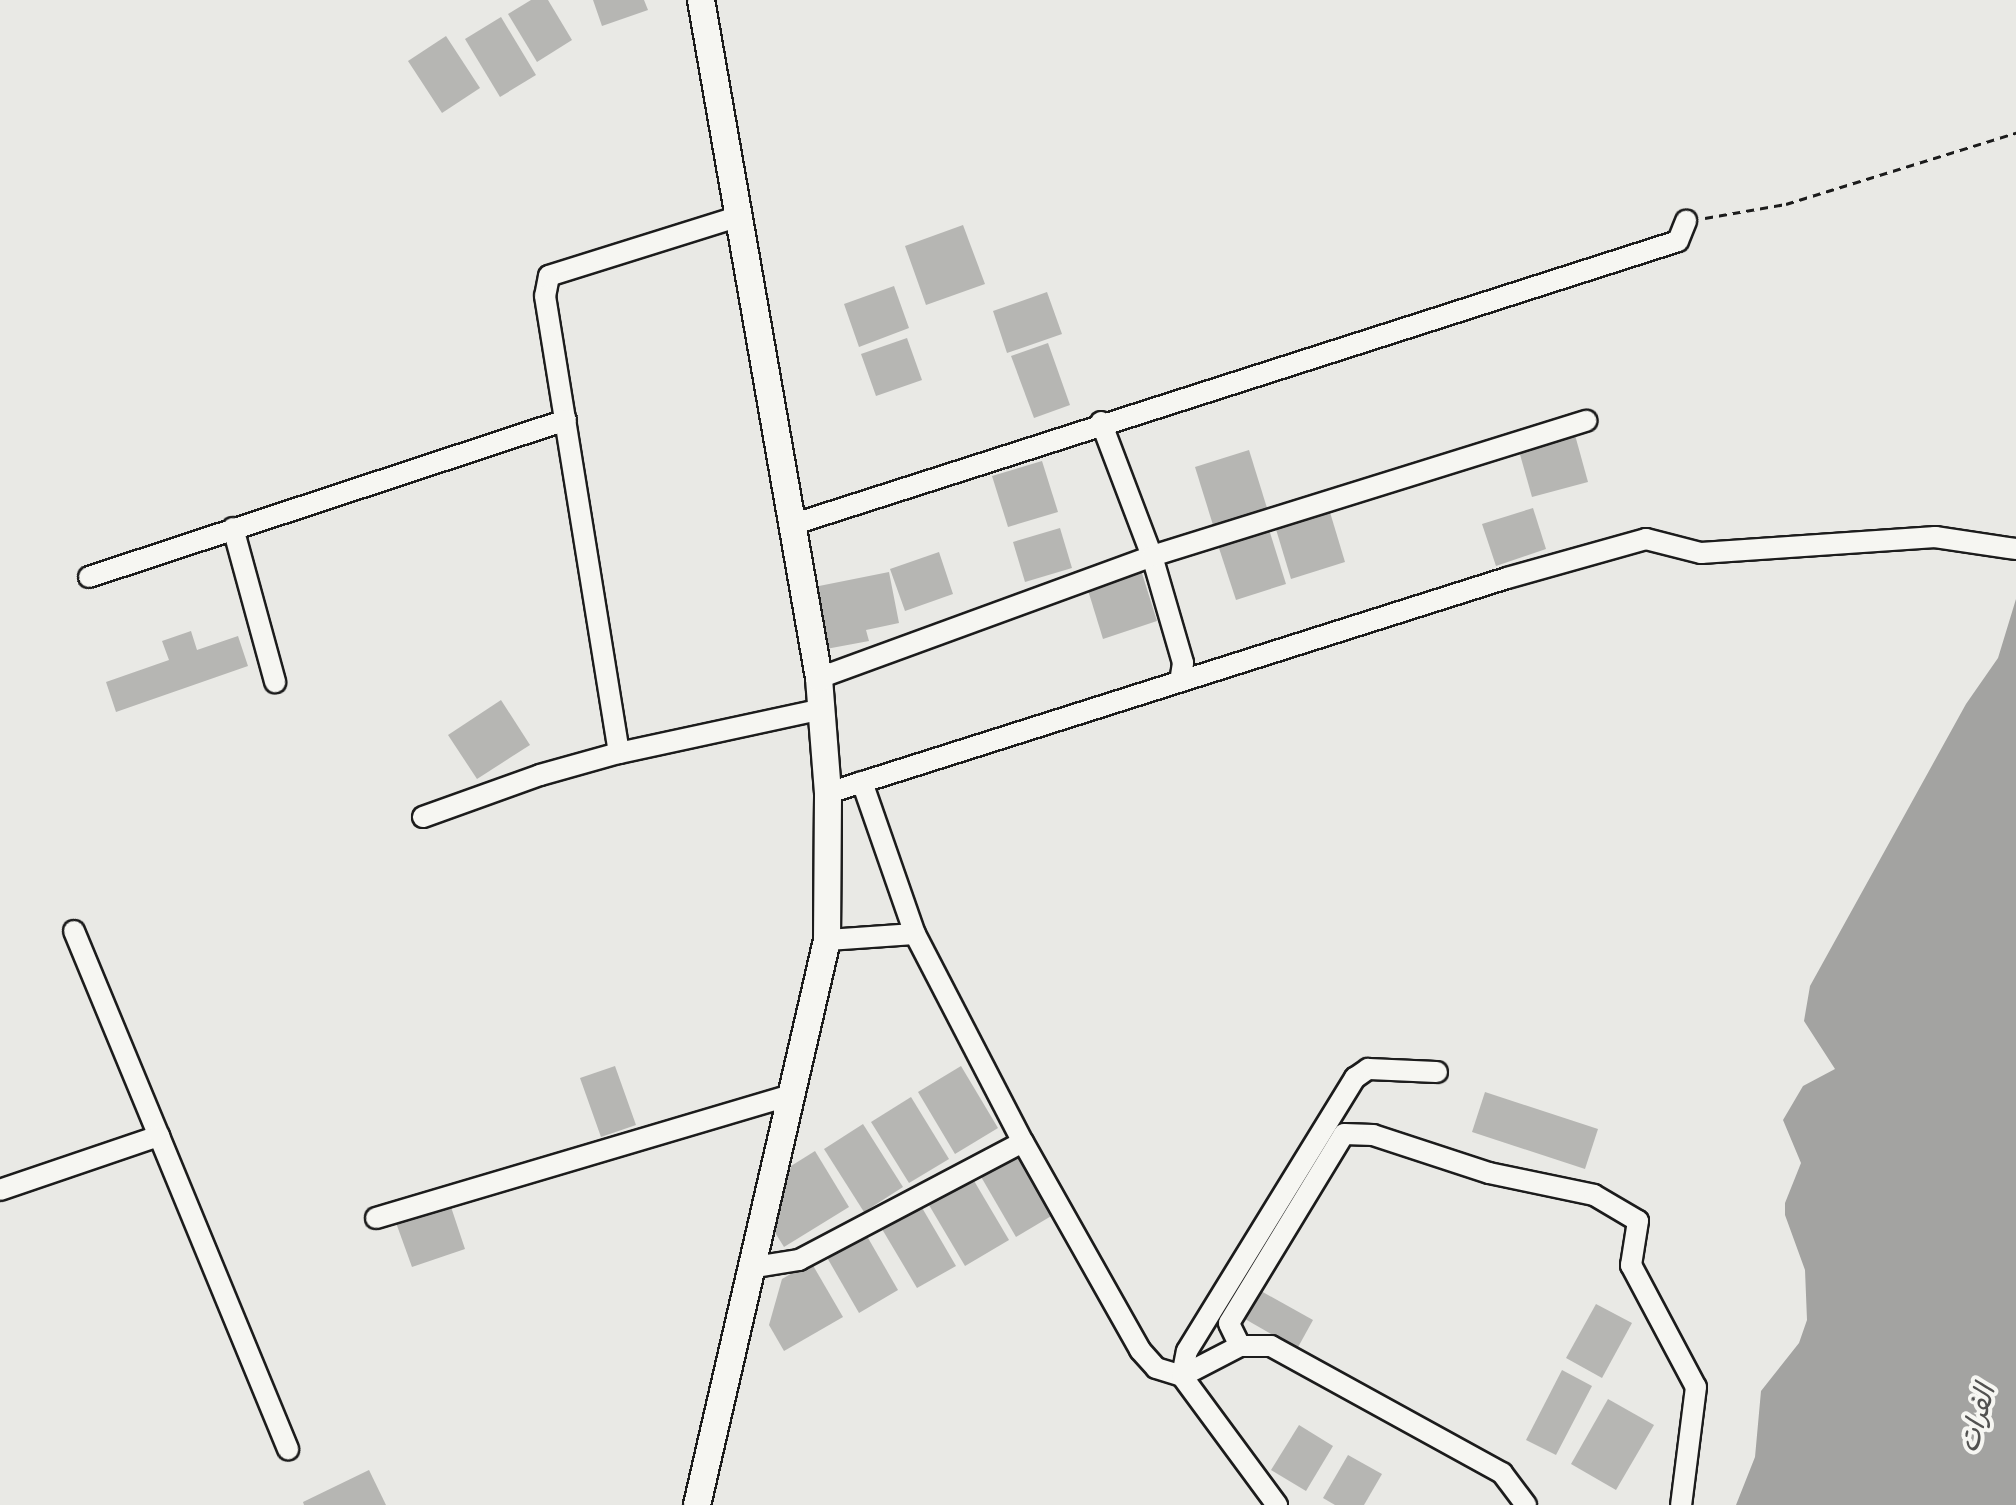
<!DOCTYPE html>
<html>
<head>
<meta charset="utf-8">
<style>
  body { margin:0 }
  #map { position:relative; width:2016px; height:1505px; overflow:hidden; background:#e9e9e5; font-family:"Architects Daughter","Playpen Sans Arabic",sans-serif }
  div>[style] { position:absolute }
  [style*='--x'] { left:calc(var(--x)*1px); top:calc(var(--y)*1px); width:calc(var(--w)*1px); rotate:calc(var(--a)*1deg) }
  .water>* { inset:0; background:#a3a3a1 }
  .building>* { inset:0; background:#b6b6b3 }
  .path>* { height:3px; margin-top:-1.5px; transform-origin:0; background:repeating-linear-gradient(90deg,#1c1c1c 0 8px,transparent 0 14px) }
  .roads { filter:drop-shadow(2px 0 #1c1c1c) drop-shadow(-2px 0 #1c1c1c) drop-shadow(0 2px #1c1c1c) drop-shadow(0 -2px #1c1c1c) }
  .minor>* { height:20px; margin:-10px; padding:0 10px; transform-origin:10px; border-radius:10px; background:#f6f6f2 }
  .major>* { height:26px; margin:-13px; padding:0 13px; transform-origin:13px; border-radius:13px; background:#f6f6f2 }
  span { translate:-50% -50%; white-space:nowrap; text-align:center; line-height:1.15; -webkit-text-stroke:8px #f6f6f2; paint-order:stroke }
  .water-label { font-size:28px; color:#525251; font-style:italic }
</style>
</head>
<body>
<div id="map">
  <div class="water">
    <i style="clip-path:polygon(2016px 599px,2016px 1505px,1736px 1505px,1755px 1457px,1761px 1391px,1799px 1343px,1807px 1320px,1805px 1270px,1785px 1215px,1785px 1203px,1801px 1163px,1783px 1120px,1803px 1086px,1835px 1069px,1804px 1021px,1810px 986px,1966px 704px,1998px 658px)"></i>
  </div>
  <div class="building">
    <i style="clip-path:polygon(531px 0,548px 0,572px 40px,537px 62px,508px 14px)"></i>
    <i style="clip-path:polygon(593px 0,644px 0,648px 10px,602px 26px)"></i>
    <i style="clip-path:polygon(501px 17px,536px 75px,500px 97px,465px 39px)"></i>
    <i style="clip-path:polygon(446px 36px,480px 88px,442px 113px,408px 61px)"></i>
    <i style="clip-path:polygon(963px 225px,985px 284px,926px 305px,905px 246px)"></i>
    <i style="clip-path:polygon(894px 286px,909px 328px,859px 347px,844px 304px)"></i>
    <i style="clip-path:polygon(1047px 292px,1062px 334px,1007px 353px,993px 311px)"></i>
    <i style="clip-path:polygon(907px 338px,922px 380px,876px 396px,861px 354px)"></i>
    <i style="clip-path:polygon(1048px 343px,1070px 405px,1034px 418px,1011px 356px)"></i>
    <i style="clip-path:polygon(1575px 435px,1588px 482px,1532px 497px,1519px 451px)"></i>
    <i style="clip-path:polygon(1249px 450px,1267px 508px,1213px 525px,1195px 467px)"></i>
    <i style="clip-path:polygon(1042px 461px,1058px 512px,1008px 527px,992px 476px)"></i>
    <i style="clip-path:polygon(1533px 508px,1546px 549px,1496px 566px,1482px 524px)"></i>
    <i style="clip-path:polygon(1329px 509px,1345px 562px,1291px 579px,1275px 526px)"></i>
    <i style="clip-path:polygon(1268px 526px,1286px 584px,1236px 600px,1217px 542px)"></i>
    <i style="clip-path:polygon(1060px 528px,1072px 568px,1025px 582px,1013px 542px)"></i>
    <i style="clip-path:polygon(939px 552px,953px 594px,905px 611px,890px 569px)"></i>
    <i style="clip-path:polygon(1141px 570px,1157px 621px,1103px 639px,1087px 587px)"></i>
    <i style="clip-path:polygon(889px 572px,899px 623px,866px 630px,869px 641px,826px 649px,814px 587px)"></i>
    <i style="clip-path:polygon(191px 631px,197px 650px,238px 636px,248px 666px,116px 712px,106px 682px,169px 660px,162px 641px)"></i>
    <i style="clip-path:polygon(501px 700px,530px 745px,477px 779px,448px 735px)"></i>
    <i style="clip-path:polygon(615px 1066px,636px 1125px,601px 1137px,580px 1078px)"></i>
    <i style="clip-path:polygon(961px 1066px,998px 1128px,955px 1154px,918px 1092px)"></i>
    <i style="clip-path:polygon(1485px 1092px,1598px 1129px,1585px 1169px,1472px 1132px)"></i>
    <i style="clip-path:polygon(911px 1097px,949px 1159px,909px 1183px,871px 1122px)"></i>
    <i style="clip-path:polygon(863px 1124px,903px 1187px,864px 1212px,824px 1149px)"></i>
    <i style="clip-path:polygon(1022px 1150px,1058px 1212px,1016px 1237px,980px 1175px)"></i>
    <i style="clip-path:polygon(815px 1151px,849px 1207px,784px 1247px,774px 1231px,791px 1166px)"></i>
    <i style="clip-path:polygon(970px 1174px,1009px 1240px,965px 1266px,926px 1200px)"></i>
    <i style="clip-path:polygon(449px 1201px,465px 1249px,412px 1267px,395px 1220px)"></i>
    <i style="clip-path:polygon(921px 1206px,956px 1266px,917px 1288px,882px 1229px)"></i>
    <i style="clip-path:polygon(864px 1231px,898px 1290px,859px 1313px,825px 1254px)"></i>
    <i style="clip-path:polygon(811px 1262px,843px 1317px,784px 1351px,769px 1325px,782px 1279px)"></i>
    <i style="clip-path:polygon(1261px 1291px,1313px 1320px,1297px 1349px,1245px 1319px)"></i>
    <i style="clip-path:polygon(1596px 1304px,1632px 1323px,1602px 1378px,1566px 1358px)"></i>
    <i style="clip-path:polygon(1562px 1370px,1592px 1386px,1556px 1455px,1526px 1440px)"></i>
    <i style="clip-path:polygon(1608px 1399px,1654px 1425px,1616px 1490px,1571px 1464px)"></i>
    <i style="clip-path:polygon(1299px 1425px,1333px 1446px,1306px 1491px,1271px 1470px)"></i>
    <i style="clip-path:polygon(1348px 1455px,1382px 1474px,1364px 1505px,1335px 1505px,1323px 1498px)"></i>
    <i style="clip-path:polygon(369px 1470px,386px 1505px,304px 1505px,303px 1502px)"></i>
  </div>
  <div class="path">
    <i style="--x:1705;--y:218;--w:82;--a:-9.8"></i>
    <i style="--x:1786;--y:204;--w:241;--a:-17.2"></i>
  </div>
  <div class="roads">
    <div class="minor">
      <i style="--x:740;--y:216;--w:200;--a:162.6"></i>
      <i style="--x:549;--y:276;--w:20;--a:101"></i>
      <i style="--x:545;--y:296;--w:463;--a:80.8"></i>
      <i style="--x:619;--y:753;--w:209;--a:-12.2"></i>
      <i style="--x:1101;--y:422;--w:143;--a:69.2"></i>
      <i style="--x:1152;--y:556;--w:111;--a:73.8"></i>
      <i style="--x:1183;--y:663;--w:18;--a:99"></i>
      <i style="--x:791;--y:525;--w:931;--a:-17.75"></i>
      <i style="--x:1678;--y:241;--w:22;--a:-68"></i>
      <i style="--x:233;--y:528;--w:160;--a:74.7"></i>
      <i style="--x:89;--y:577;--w:502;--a:-18.22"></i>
      <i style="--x:819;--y:678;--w:355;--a:-20.1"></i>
      <i style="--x:1152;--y:556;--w:455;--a:-17.3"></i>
      <i style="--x:862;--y:782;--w:161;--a:70.8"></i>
      <i style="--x:915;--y:934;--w:234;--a:62.6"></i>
      <i style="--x:1023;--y:1142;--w:239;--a:60.6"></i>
      <i style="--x:1140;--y:1350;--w:24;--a:48"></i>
      <i style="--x:1156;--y:1368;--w:27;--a:17"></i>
      <i style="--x:1182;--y:1376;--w:65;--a:-27.3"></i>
      <i style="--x:1240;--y:1346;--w:31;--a:0"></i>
      <i style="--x:1271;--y:1346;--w:264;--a:28.8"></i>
      <i style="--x:1502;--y:1473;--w:40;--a:53"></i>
      <i style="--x:828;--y:793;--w:712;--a:-17.57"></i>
      <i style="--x:1507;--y:578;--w:144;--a:-15.7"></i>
      <i style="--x:1646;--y:539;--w:57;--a:14.3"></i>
      <i style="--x:1701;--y:553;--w:235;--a:-3.9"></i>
      <i style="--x:1935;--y:537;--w:81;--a:8.5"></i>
      <i style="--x:423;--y:817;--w:124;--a:-19.7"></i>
      <i style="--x:540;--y:775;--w:82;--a:-15.6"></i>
      <i style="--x:74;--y:931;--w:222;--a:67.5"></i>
      <i style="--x:827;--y:940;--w:88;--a:-3.9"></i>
      <i style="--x:0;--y:1190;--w:168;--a:-18.8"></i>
      <i style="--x:159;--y:1136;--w:339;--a:67.6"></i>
      <i style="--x:376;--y:1218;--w:433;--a:-16.5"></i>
      <i style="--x:755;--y:1267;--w:45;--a:-9"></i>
      <i style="--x:799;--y:1260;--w:253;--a:-27.8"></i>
      <i style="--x:1240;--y:1346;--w:25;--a:-116"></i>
      <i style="--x:1229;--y:1323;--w:221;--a:-58.7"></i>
      <i style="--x:1344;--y:1134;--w:29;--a:2"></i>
      <i style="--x:1373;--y:1135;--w:122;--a:18.1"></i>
      <i style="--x:1489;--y:1173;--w:107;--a:11.8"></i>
      <i style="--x:1594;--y:1195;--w:51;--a:30.6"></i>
      <i style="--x:1638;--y:1221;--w:45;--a:99"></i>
      <i style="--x:1631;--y:1265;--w:138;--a:62"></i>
      <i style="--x:1696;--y:1387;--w:119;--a:97.2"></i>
      <i style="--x:1277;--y:1505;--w:160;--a:-126.4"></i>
      <i style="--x:1182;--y:1376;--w:25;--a:-79"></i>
      <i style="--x:1187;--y:1351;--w:321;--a:-58.4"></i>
      <i style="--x:1355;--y:1078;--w:16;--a:-35"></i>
      <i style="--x:1368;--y:1069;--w:69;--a:2.5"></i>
    </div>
    <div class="major">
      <i style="--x:697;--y:1505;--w:580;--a:-77.04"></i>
      <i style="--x:827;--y:940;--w:147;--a:-89.6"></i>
      <i style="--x:828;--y:793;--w:115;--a:-94.5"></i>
      <i style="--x:819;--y:678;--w:688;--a:-99.87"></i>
    </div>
  </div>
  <div class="water-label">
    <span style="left:1978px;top:1419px;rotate:-74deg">الفرات</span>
  </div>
</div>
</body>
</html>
